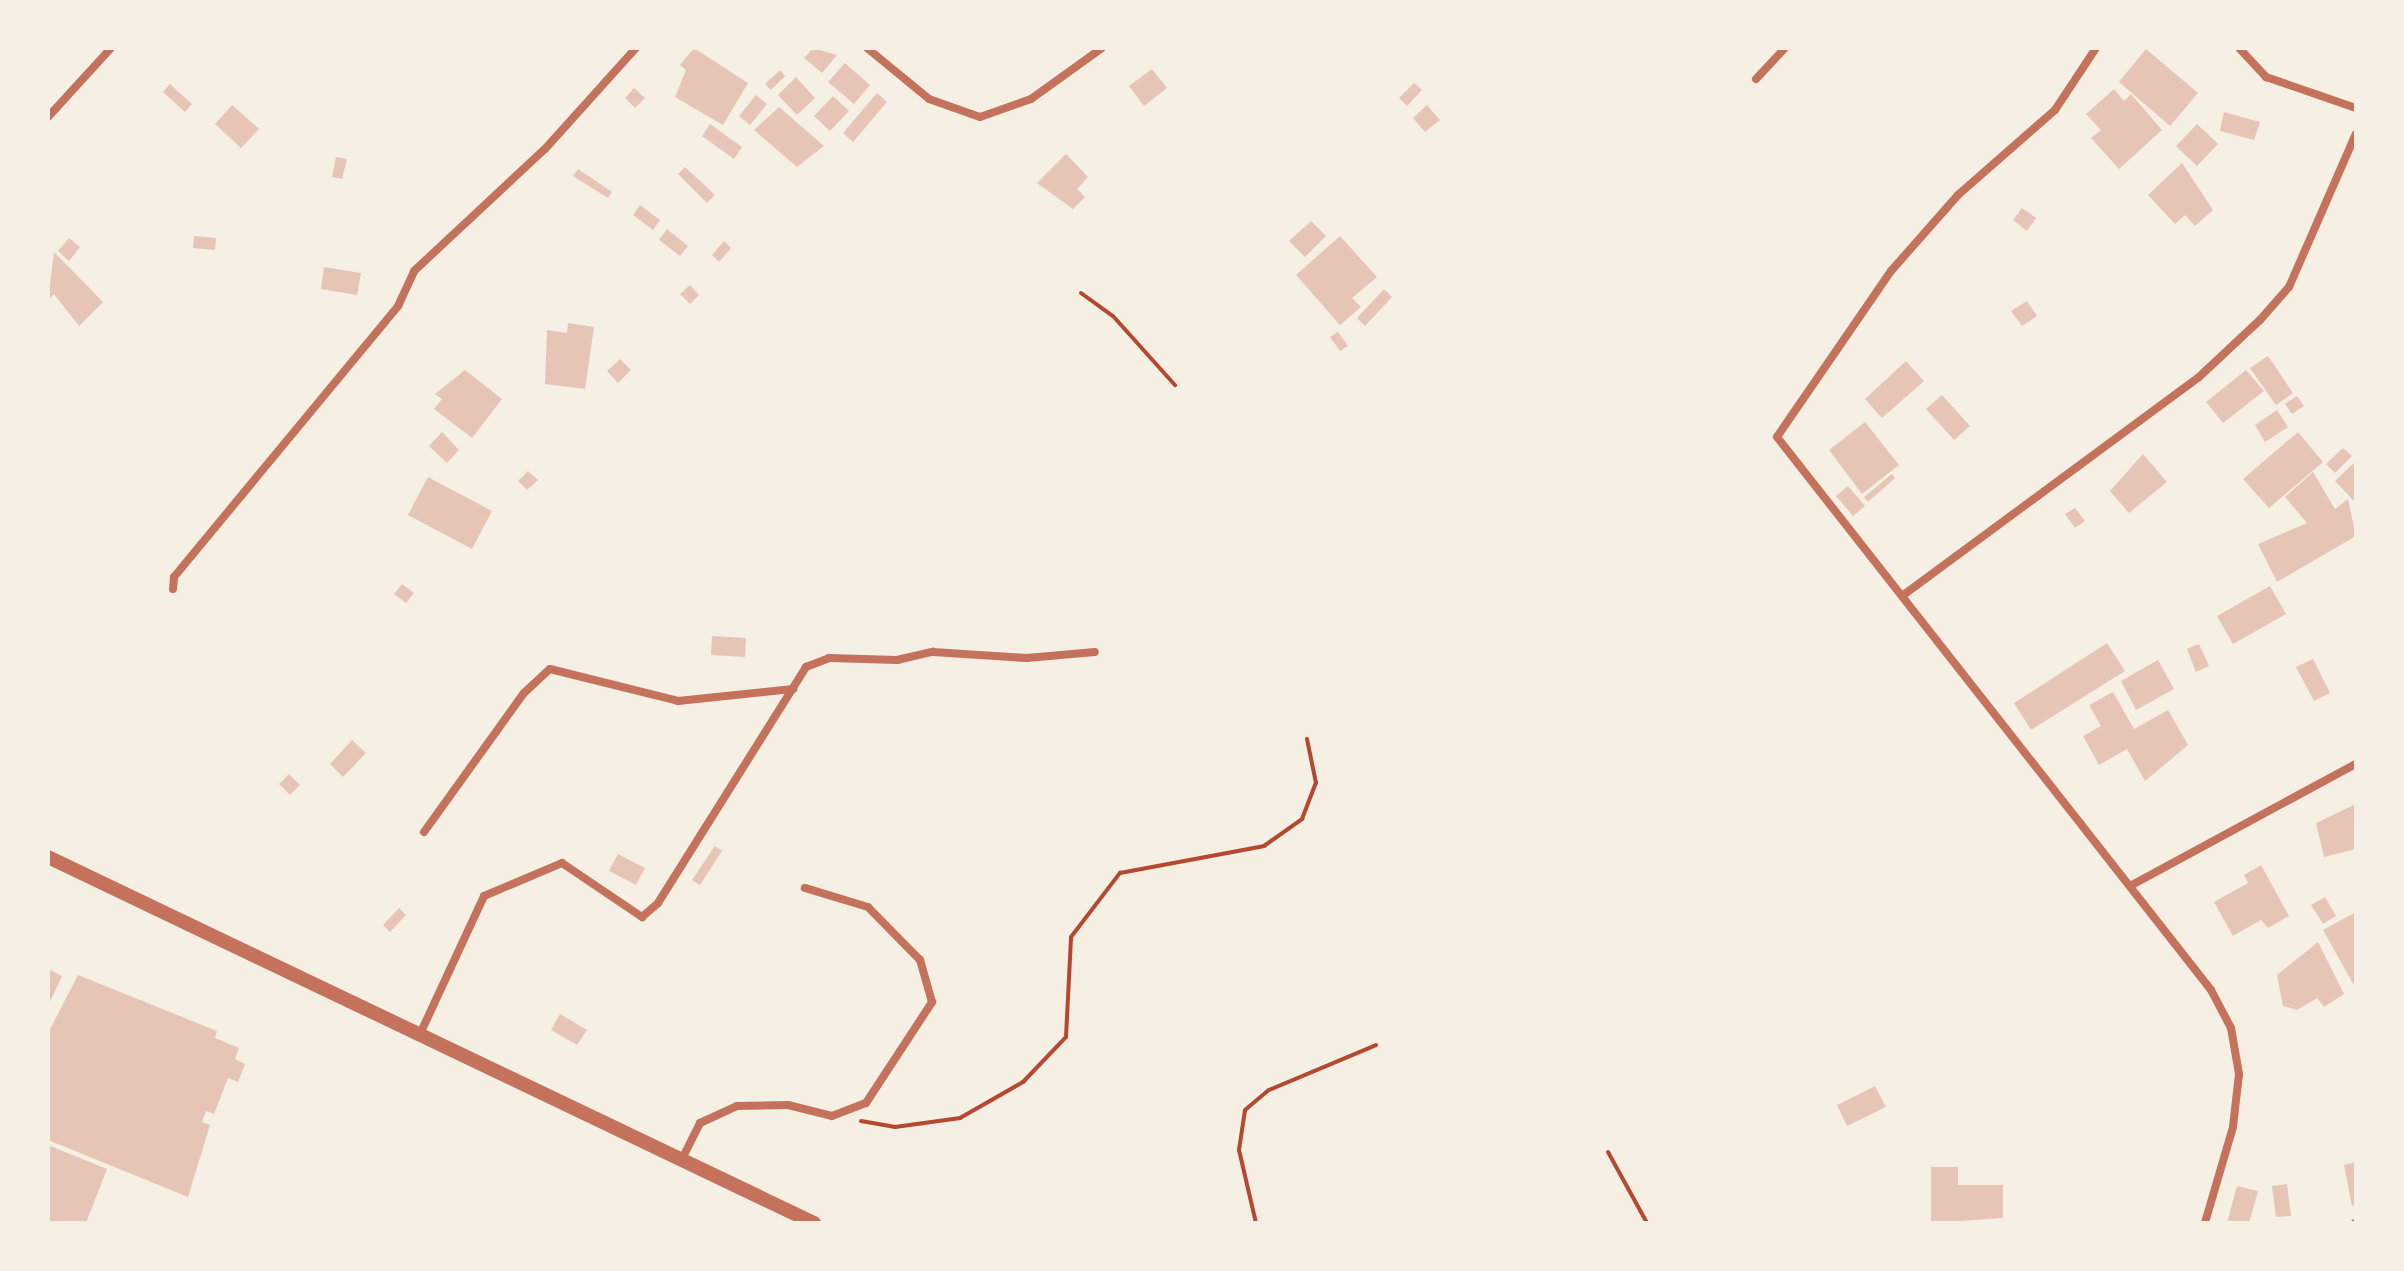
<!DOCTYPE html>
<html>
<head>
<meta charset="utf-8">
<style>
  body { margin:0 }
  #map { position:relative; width:2404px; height:1271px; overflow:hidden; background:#f6efe4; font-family:Figtree,sans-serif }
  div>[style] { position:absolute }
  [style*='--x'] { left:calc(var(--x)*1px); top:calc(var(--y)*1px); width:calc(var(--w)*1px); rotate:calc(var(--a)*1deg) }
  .building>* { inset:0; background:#e6c5b7 }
  .path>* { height:4px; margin:-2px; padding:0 2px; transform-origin:2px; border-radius:2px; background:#b5482f }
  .minor>* { height:8px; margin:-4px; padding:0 4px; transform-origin:4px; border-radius:4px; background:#c5725c }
  .tertiary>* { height:14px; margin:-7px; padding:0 7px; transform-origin:7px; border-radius:7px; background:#c5725c }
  span { translate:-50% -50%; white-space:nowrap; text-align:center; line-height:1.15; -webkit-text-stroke:6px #f6efe4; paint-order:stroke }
  .frame { position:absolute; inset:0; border:50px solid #f6efe4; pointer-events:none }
</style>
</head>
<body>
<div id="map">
  <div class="building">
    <i style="clip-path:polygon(694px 48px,748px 83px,723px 125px,675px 97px,686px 70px,680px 65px)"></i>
    <i style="clip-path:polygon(813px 48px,837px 55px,822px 73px,804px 58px)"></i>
    <i style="clip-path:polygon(2146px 49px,2198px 93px,2170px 126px,2119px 82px)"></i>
    <i style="clip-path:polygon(845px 63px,870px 85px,854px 104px,828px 82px)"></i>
    <i style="clip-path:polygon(1152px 69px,1167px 88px,1144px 106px,1129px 86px)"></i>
    <i style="clip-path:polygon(780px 70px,785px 76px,771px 90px,765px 84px)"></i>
    <i style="clip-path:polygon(796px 77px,815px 98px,797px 115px,778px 95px)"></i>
    <i style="clip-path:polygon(1414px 83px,1422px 90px,1407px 106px,1399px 98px)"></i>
    <i style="clip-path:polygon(170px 84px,192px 104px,185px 112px,163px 92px)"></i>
    <i style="clip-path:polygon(634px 88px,645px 98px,635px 108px,625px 98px)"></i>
    <i style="clip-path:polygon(2114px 89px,2124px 101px,2131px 94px,2162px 130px,2119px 169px,2091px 138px,2101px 130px,2086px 114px)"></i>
    <i style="clip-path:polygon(877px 93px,887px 102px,853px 142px,843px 133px)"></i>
    <i style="clip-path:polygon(756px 95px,767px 104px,750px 125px,739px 116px)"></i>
    <i style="clip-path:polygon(833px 96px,849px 111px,830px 131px,814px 116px)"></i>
    <i style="clip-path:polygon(232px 105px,259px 129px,241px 148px,215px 124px)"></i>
    <i style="clip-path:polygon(1427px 105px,1440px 120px,1425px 132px,1413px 118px)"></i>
    <i style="clip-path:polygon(779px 107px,824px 146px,797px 167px,754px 130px)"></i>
    <i style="clip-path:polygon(2224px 112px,2260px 122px,2254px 140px,2220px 131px)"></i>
    <i style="clip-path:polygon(710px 124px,742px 147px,734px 159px,702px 136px)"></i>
    <i style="clip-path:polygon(2197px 124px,2218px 144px,2197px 166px,2176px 146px)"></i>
    <i style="clip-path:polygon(1066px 154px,1088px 177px,1077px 189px,1085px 197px,1073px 209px,1037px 183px)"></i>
    <i style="clip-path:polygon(336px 157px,347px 159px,342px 179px,332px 177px)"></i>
    <i style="clip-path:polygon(2182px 163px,2213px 210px,2195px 226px,2185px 215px,2175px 224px,2148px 195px)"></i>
    <i style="clip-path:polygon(685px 167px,715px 195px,707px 203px,678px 174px)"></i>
    <i style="clip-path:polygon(578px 169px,612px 192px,608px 198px,573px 176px)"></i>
    <i style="clip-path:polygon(640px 205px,660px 220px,653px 230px,633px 215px)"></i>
    <i style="clip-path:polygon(2022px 208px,2036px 218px,2027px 231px,2013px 220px)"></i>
    <i style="clip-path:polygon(1311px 221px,1326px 236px,1305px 257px,1289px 241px)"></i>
    <i style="clip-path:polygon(667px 229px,688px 246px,680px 256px,659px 240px)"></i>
    <i style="clip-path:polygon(194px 236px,216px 238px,215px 250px,193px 248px)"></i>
    <i style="clip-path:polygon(1340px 236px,1377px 277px,1352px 298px,1361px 307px,1340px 325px,1296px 275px)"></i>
    <i style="clip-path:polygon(69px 238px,80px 247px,69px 261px,58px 251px)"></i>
    <i style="clip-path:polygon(724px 241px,731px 248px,719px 262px,712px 255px)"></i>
    <i style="clip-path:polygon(54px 252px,103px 302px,79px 326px,54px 294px,48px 300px)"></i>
    <i style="clip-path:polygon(324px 267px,361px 273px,357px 295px,321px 289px)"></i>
    <i style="clip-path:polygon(690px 285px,699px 295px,690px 304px,680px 294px)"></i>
    <i style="clip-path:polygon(1384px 289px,1392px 297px,1365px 326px,1357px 318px)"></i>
    <i style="clip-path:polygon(2027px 301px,2037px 316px,2022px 326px,2011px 311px)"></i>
    <i style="clip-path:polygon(568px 323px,594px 327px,585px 389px,545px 384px,547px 330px,567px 333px)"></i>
    <i style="clip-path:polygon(1338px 332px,1348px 346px,1340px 351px,1330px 337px)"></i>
    <i style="clip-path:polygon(2268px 356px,2293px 393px,2276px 405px,2250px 368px)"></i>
    <i style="clip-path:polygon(620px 359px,631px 370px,618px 383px,607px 371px)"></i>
    <i style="clip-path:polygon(1906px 361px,1924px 381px,1882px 418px,1865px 399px)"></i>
    <i style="clip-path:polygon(465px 370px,502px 399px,472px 438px,434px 409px,442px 399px,435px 394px)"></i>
    <i style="clip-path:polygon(2246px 370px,2264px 391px,2223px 423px,2206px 402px)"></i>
    <i style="clip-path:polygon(1942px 395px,1970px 426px,1954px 440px,1926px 409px)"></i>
    <i style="clip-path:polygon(2297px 396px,2304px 406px,2292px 414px,2285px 404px)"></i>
    <i style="clip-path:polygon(2277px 410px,2288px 427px,2265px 442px,2255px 425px)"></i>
    <i style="clip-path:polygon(1865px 422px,1899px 465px,1862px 494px,1829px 450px)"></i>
    <i style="clip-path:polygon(442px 432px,459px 450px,447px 463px,429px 446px)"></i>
    <i style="clip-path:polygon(2298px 432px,2323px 462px,2269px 508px,2243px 479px)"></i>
    <i style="clip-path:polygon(2343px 448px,2352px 456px,2335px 473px,2326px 464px)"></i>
    <i style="clip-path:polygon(2143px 454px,2167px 482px,2129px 513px,2110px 491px)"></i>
    <i style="clip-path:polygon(2356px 461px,2356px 503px,2335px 481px)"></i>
    <i style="clip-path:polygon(528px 471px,538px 480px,527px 490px,518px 481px)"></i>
    <i style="clip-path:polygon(2313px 472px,2335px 509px,2348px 499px,2356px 536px,2277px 582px,2258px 544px,2307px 523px,2285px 497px)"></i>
    <i style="clip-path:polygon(1892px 474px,1895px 478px,1868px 502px,1864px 497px)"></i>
    <i style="clip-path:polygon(428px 477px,492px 511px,472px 549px,408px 515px)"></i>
    <i style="clip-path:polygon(1848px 486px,1865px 506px,1853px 516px,1836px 496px)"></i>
    <i style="clip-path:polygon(2075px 508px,2085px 521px,2075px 528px,2065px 514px)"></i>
    <i style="clip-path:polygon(402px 584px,414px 593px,406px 603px,394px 594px)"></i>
    <i style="clip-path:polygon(2270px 586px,2286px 614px,2233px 644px,2217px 616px)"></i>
    <i style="clip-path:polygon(712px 636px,746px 638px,745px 657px,711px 655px)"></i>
    <i style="clip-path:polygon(2107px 643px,2125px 671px,2031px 730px,2014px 703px)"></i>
    <i style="clip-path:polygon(2199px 644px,2209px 666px,2196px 672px,2187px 649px)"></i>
    <i style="clip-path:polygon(2313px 659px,2330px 693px,2314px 701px,2296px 667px)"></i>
    <i style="clip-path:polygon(2158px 660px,2174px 689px,2136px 710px,2121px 681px)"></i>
    <i style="clip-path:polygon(2113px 692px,2134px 729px,2168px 710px,2188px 745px,2145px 781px,2127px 749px,2099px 765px,2083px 736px,2101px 726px,2089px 705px)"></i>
    <i style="clip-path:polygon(352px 740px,366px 753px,343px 777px,330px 764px)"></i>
    <i style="clip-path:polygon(289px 774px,300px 785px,290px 795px,279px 784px)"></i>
    <i style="clip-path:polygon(2356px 804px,2356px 849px,2324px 857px,2316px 823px)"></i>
    <i style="clip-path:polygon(715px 846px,722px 851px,700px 885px,692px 880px)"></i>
    <i style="clip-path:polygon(618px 854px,645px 868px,636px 885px,609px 871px)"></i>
    <i style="clip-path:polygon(2261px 865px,2289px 916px,2268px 928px,2261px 920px,2233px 936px,2214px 902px,2248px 883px,2244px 875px)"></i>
    <i style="clip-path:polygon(2325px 897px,2336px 916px,2323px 924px,2311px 905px)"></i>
    <i style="clip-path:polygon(399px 908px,406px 915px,390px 932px,383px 925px)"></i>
    <i style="clip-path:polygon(2356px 912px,2356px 989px,2323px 930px)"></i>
    <i style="clip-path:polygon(2318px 942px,2344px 994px,2324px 1007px,2317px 998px,2297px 1010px,2283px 1006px,2277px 975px)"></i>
    <i style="clip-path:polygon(48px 969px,62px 976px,48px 1006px)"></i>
    <i style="clip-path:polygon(78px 975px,217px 1031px,215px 1038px,239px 1048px,235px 1059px,245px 1064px,238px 1082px,228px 1078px,214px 1114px,206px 1111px,202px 1122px,210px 1125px,188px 1197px,48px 1140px,48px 1033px)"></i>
    <i style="clip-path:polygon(560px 1014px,587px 1030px,577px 1045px,551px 1030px)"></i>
    <i style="clip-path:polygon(1875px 1086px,1886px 1107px,1847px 1126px,1837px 1105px)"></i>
    <i style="clip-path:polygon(48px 1145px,107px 1169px,86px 1223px,48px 1223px)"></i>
    <i style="clip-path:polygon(2356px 1162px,2356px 1205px,2352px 1206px,2344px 1165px)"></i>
    <i style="clip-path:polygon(1931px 1167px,1958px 1167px,1958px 1185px,2003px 1185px,2003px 1218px,1931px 1223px)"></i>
    <i style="clip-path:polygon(2287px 1184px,2291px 1216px,2276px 1217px,2272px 1186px)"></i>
    <i style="clip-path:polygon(2237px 1186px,2258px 1191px,2249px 1223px,2227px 1223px)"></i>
  </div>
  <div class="path">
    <i style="--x:1081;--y:293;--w:39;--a:36"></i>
    <i style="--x:1113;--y:316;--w:93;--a:48.1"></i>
    <i style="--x:861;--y:1121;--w:35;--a:10"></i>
    <i style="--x:895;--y:1127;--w:66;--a:-7.9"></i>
    <i style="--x:960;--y:1118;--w:73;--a:-29.7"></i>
    <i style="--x:1023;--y:1082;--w:62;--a:-46.3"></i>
    <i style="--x:1066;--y:1037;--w:100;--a:-87.1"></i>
    <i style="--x:1071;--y:937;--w:81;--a:-52.6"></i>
    <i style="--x:1120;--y:873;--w:147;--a:-10.6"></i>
    <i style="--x:1264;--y:846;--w:47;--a:-35.4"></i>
    <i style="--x:1302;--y:819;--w:39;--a:-69"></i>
    <i style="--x:1316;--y:783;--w:45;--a:-101.6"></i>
    <i style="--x:1608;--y:1152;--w:81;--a:61.2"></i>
    <i style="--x:1256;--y:1223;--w:75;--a:-103.1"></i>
    <i style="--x:1239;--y:1150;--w:40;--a:-81.5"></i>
    <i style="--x:1245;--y:1110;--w:31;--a:-40"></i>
    <i style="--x:1269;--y:1090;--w:116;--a:-22.8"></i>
  </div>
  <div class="minor">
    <i style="--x:867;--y:48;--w:80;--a:39.4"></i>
    <i style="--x:929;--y:99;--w:54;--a:19.4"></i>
    <i style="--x:980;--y:117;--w:54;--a:-19.4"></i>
    <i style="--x:1031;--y:99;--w:87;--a:-35.7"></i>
    <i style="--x:2096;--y:48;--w:74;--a:123.5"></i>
    <i style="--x:2055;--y:110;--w:129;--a:138.8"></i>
    <i style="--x:1958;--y:195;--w:101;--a:131.4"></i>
    <i style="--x:1891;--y:271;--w:201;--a:124.5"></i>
    <i style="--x:1777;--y:437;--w:703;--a:51.87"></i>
    <i style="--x:2211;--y:990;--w:43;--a:62.2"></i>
    <i style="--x:2231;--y:1028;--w:47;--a:80.1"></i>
    <i style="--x:2239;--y:1074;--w:53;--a:96.5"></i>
    <i style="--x:2233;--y:1127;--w:100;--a:106.3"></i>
    <i style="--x:2239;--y:48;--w:40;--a:47"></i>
    <i style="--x:2266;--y:77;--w:95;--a:19"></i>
    <i style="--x:1756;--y:79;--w:42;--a:-46.9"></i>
    <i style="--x:48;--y:117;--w:93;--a:-47.6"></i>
    <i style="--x:173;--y:589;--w:12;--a:-85"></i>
    <i style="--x:174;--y:577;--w:352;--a:-50.4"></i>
    <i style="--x:398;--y:306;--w:38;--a:-65"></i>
    <i style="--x:414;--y:271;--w:179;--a:-43"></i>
    <i style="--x:545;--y:149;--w:136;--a:-48"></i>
    <i style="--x:1902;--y:596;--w:369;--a:-36.4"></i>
    <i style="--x:2199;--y:377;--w:83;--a:-43.1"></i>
    <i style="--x:2260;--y:320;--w:44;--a:-48.7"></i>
    <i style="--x:2289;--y:287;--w:167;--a:-66.4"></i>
    <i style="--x:424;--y:832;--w:171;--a:-54.3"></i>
    <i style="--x:524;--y:693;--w:35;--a:-43"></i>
    <i style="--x:550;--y:669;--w:132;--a:14"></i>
    <i style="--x:678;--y:701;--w:116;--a:-6"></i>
    <i style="--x:2130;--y:886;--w:257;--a:-28.4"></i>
    <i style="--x:420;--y:1034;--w:152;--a:-65.1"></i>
    <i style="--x:484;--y:896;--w:85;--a:-22.9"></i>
    <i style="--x:562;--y:863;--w:97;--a:34"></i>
    <i style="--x:642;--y:917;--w:21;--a:-41"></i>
    <i style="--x:658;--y:903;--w:279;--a:-57.9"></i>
    <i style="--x:806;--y:667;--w:25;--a:-21"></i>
    <i style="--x:829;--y:658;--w:68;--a:1.7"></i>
    <i style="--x:897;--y:660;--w:37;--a:-13"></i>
    <i style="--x:933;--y:652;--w:94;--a:3.7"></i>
    <i style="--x:1027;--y:658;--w:68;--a:-5"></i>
    <i style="--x:682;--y:1159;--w:40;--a:-63.4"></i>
    <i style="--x:700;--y:1123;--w:41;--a:-24.7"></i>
    <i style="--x:737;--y:1106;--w:51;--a:-1.1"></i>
    <i style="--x:788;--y:1105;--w:45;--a:14"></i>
    <i style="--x:832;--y:1116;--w:36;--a:-21"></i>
    <i style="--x:866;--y:1103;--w:121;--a:-56.8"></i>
    <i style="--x:932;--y:1002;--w:44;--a:-105.9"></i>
    <i style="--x:920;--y:960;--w:74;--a:-134.5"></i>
    <i style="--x:868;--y:907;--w:66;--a:-163.2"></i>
    <i style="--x:2355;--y:1223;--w:1;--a:0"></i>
  </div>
  <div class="tertiary">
    <i style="--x:48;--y:857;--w:849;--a:25.54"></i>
  </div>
  <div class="frame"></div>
</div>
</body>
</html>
